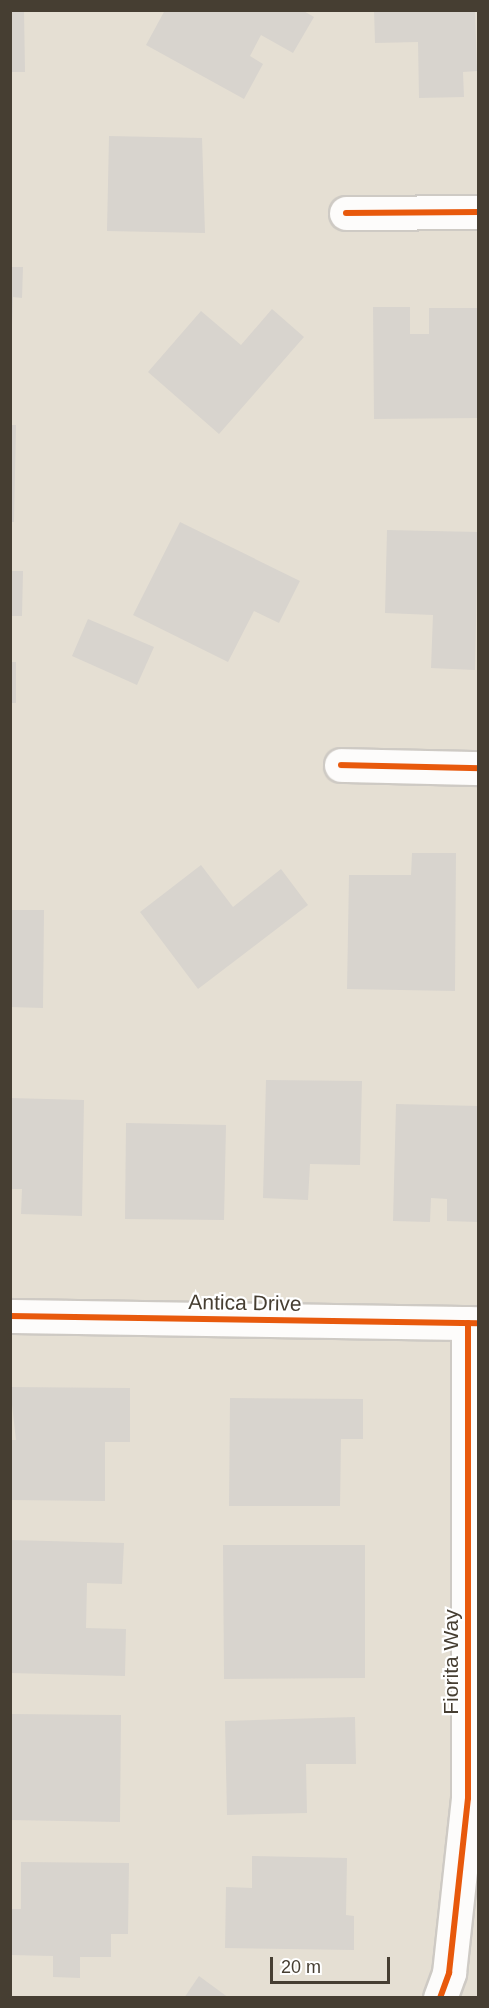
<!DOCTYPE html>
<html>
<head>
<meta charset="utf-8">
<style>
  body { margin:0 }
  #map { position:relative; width:489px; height:2008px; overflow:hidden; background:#f0ede7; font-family:Helvetica,sans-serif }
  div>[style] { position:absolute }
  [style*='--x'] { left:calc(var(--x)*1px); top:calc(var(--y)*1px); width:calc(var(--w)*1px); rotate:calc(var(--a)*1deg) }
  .residential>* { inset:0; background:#e5dfd3 }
  .building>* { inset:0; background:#d8d4ce }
  .roads { filter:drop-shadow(2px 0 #cecac4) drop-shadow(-2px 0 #cecac4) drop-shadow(0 2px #cecac4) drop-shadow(0 -2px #cecac4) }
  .minor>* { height:33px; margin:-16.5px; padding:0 16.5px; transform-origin:16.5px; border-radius:16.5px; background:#fdfcfb }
  .cycleway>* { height:6px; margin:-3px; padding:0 3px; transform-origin:3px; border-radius:3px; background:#e8590c }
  span { translate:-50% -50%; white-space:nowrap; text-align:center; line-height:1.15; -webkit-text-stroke:4.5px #fff; paint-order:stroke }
  .street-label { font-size:21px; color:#463e32 }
  .frame { position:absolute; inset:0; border:12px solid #463e32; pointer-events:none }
  .scale { position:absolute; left:270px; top:1957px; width:120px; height:27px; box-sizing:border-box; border:3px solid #463e32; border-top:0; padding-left:8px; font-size:18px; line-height:21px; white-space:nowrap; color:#463e32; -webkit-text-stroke:4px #fff; paint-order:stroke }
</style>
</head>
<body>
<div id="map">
  <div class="residential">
    <i style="clip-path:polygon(11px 11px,478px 11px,478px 1997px,11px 1997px)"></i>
  </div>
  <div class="building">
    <i style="clip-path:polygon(10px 10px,24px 10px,25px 72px,10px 72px)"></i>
    <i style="clip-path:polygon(165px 10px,302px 10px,314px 17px,293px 53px,261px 35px,250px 56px,263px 64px,244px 99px,146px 45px)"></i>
    <i style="clip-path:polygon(374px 10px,475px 10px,477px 71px,463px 72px,464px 97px,419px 98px,418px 42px,375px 43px)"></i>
    <i style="clip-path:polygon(109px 136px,202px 138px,205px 233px,107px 231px)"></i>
    <i style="clip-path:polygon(10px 267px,23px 267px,22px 298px,13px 297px,12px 325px)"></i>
    <i style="clip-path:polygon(373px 307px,410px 307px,410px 334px,429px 334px,429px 308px,478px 308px,478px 418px,374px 419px)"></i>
    <i style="clip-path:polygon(272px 309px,304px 337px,219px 434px,148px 372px,201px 311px,241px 345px)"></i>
    <i style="clip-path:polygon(10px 425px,16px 425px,14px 522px,10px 522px)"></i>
    <i style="clip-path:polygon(180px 522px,300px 581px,279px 623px,254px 611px,228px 662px,133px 615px)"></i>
    <i style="clip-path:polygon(387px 530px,478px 532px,475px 670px,431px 668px,433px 615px,385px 613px)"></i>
    <i style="clip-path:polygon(10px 571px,23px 571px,22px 616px,10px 616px)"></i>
    <i style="clip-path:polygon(88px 619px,154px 647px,137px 685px,72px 656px)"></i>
    <i style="clip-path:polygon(10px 662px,16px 662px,16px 703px,10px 703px)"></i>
    <i style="clip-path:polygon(412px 853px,456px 853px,455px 991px,347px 989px,349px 875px,411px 875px)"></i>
    <i style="clip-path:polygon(201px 865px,233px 907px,281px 869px,308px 905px,198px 989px,140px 912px)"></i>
    <i style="clip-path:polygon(10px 910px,44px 910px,43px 1008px,10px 1007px)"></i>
    <i style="clip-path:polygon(266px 1080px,362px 1081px,360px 1165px,310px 1164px,308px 1200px,263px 1198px)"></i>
    <i style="clip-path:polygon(10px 1098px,84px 1100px,82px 1216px,21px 1214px,22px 1189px,10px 1189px)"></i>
    <i style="clip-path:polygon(396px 1104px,478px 1106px,478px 1222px,447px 1221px,447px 1199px,431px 1198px,430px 1222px,393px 1221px)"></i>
    <i style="clip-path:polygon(126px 1123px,226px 1125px,224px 1220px,125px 1219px)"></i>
    <i style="clip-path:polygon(10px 1387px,130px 1388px,130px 1442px,105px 1442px,105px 1501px,10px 1500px,10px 1440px,16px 1440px)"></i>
    <i style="clip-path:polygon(230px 1398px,363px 1399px,363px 1439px,341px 1439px,340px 1506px,229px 1506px)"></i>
    <i style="clip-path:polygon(10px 1540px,124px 1543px,122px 1584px,87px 1583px,86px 1628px,126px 1629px,125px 1676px,10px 1673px)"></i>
    <i style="clip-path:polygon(223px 1545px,365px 1545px,365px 1678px,224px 1679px)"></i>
    <i style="clip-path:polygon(10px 1714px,121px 1715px,120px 1822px,10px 1820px)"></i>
    <i style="clip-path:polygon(355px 1717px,356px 1764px,306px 1764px,307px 1813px,227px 1815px,225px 1721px)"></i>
    <i style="clip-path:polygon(252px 1856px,347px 1858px,346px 1915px,354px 1916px,354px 1950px,225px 1948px,226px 1887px,252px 1888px)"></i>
    <i style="clip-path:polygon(21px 1862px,129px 1863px,128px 1934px,111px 1934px,111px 1957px,80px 1957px,80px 1978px,53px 1977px,53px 1956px,10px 1955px,10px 1909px,21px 1909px)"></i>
    <i style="clip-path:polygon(199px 1976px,229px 1998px,184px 1998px)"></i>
  </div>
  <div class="roads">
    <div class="minor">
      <i style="--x:346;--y:213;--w:132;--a:-0.4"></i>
      <i style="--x:341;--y:765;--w:137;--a:1.3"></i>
      <i style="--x:10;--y:1316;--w:468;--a:0.9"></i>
      <i style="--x:440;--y:1998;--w:27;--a:-70"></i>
      <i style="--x:449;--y:1973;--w:176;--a:-83.8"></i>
      <i style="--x:468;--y:1798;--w:475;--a:-90"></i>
    </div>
  </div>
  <div class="cycleway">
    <i style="--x:346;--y:213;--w:132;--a:-0.4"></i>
    <i style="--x:341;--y:765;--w:137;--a:1.3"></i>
    <i style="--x:10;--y:1316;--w:468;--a:0.9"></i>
    <i style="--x:440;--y:1998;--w:27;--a:-70"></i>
    <i style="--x:449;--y:1973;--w:176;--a:-83.8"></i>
    <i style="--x:468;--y:1798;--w:475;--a:-90"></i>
  </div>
  <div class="street-label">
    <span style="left:245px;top:1303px;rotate:1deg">Antica Drive</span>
    <span style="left:451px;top:1662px;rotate:-90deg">Fiorita Way</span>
  </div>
  <div class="frame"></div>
  <div class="scale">20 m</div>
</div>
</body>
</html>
